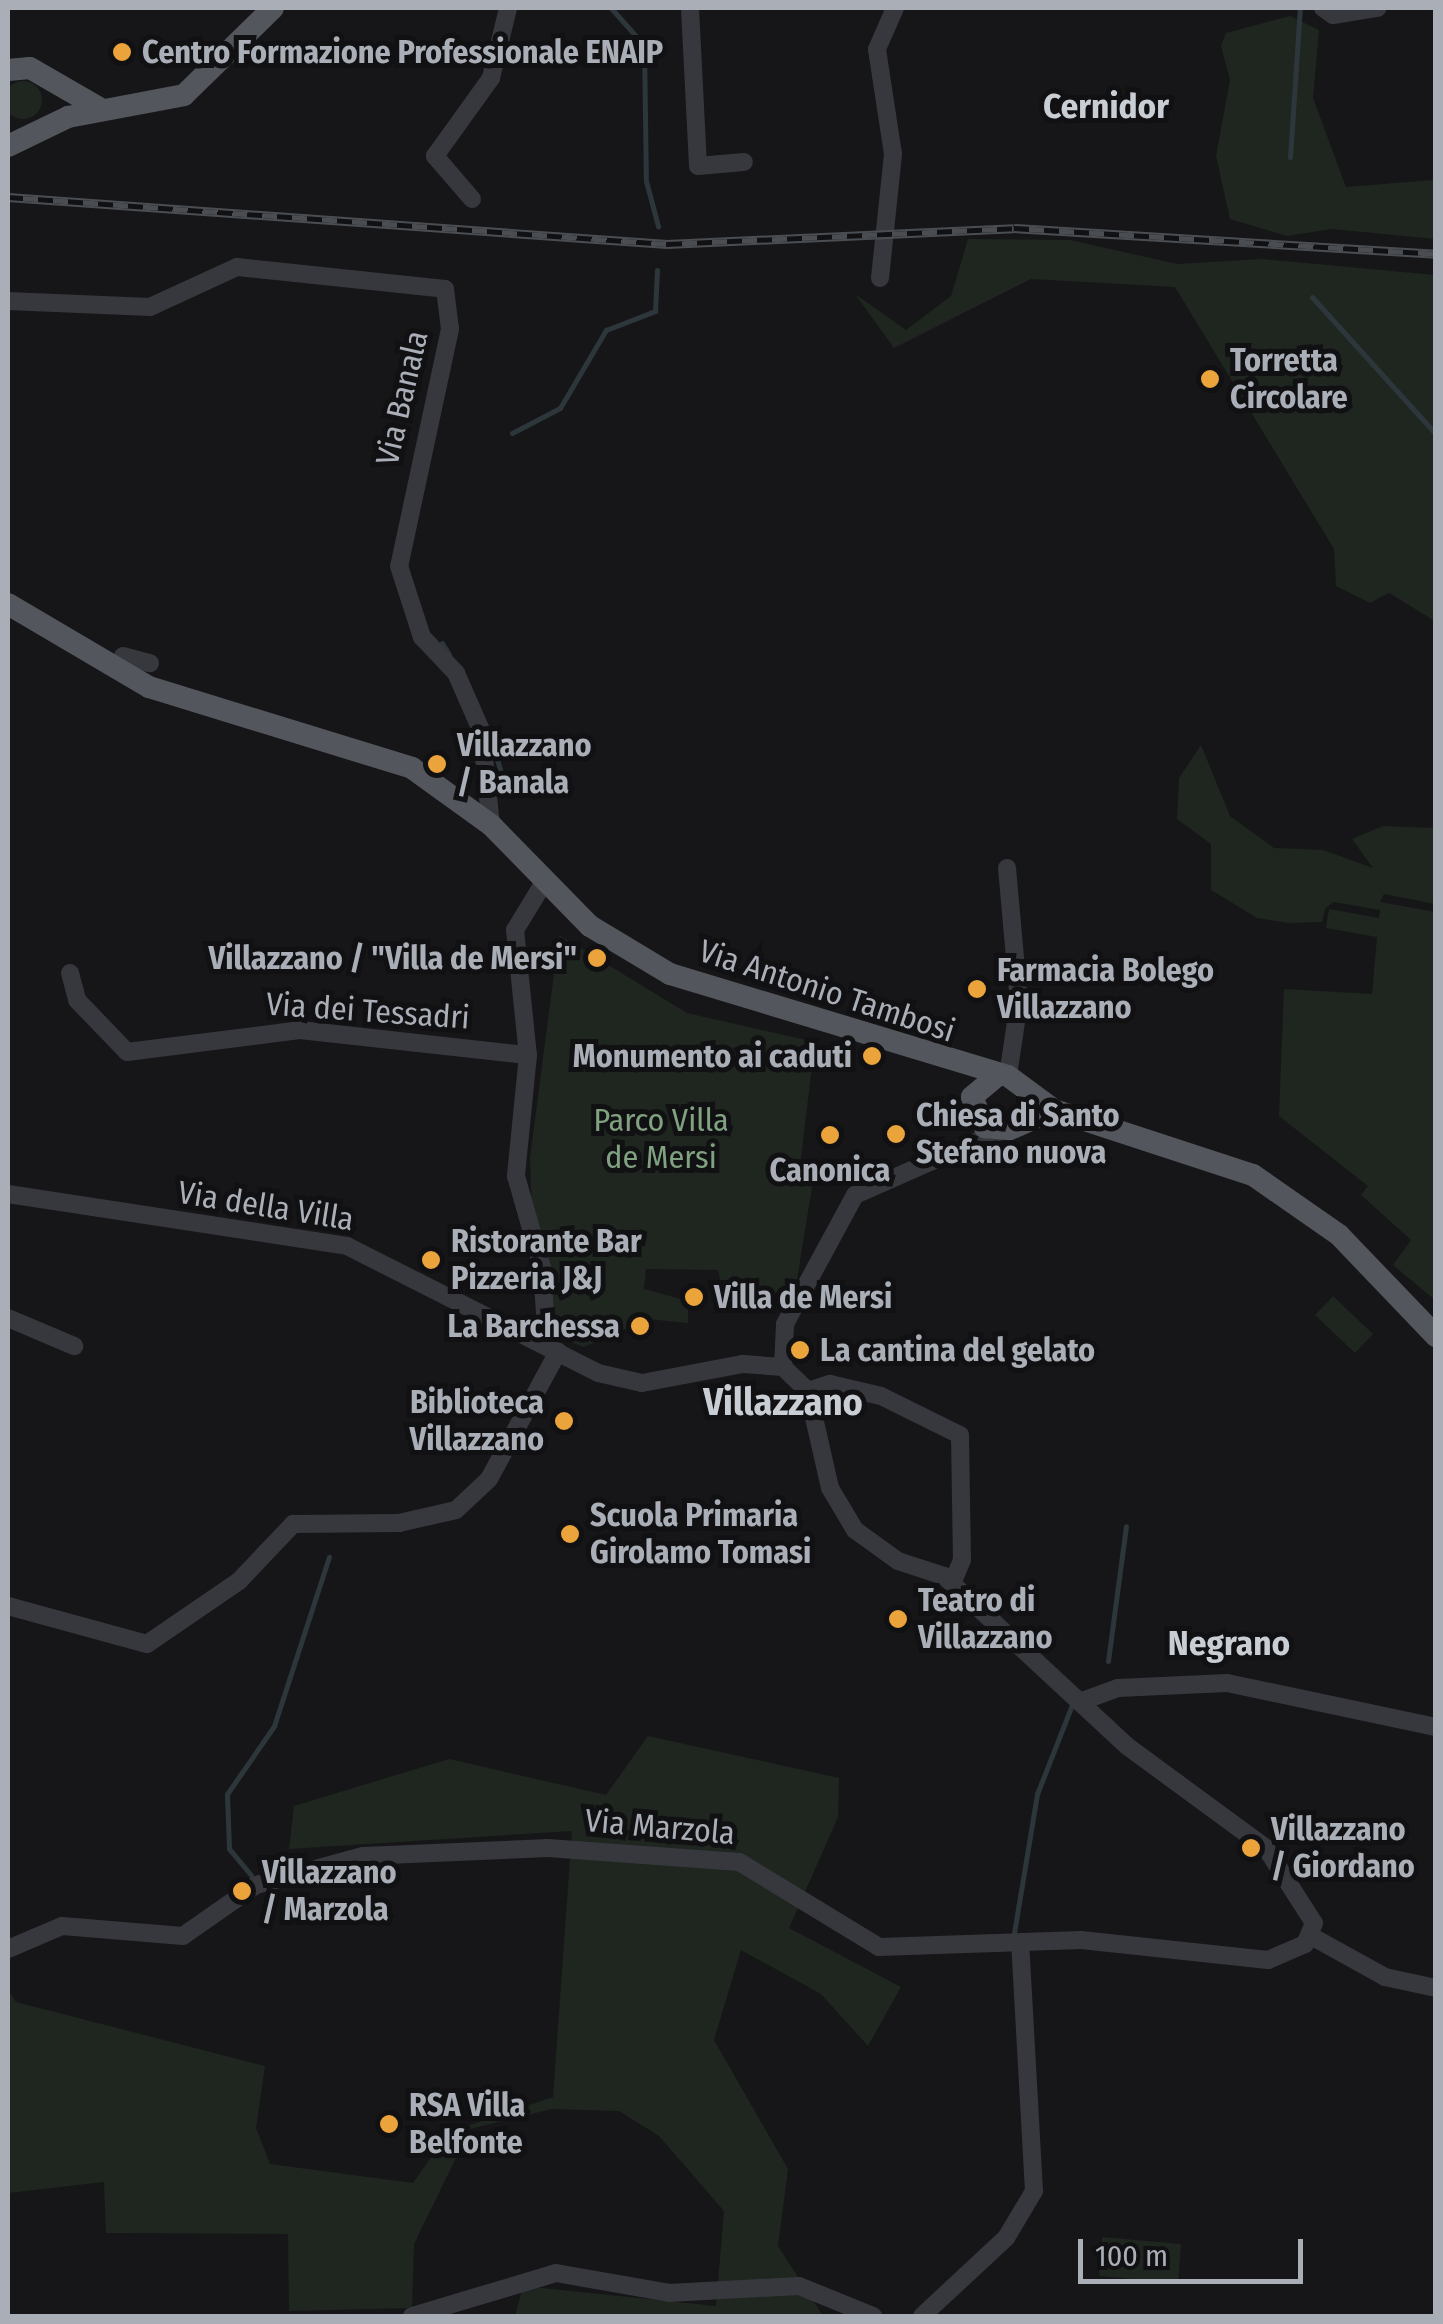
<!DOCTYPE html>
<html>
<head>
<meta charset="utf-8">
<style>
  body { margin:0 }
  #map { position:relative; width:1443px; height:2324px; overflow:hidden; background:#161618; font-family:"Fira Sans Condensed",sans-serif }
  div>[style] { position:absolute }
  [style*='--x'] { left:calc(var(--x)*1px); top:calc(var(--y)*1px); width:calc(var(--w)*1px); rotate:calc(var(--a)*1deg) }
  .green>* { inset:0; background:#1e261f }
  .round { border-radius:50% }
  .stream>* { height:5px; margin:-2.5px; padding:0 2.5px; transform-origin:2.5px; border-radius:2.5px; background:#2d363b }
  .minor>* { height:18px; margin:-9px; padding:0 9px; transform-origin:9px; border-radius:9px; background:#37383d }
  .major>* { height:22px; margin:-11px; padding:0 11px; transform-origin:11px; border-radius:11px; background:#53565c }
  .rail>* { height:9px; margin-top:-4.5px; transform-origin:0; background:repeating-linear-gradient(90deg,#111113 0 15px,#4a4d52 0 30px); box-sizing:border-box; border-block:2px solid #4a4d52 }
  .dots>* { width:28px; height:28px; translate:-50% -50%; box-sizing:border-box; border:5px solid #111113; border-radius:50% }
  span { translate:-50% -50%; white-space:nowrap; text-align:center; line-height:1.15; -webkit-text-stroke:10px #111113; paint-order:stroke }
  .poi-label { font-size:32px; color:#a9aeb7; font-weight:700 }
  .left { translate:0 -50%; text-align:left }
  .right { translate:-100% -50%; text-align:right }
  .street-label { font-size:32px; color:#a9aeb7 }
  .park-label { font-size:32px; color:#80a280 }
  .neighbourhood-label { font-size:35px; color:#c9cdd4; font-weight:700 }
  .quarter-label { font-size:38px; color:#c9cdd4; font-weight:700 }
  .frame { position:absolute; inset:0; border:10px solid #a9aeb7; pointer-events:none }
  .scale { position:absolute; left:1078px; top:2239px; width:225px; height:45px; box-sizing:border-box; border:5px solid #a9aeb7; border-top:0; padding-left:12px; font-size:30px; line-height:35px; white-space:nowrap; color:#a9aeb7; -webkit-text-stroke:8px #111113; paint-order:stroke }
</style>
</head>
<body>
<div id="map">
  <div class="green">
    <i style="clip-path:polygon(1290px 16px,1319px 30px,1313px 98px,1346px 187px,1433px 180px,1435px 239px,1332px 229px,1287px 236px,1230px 219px,1216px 156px,1230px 80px,1221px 46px,1226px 33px)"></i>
    <i class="round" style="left:4px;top:81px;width:38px;height:38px"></i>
    <i style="clip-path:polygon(968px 239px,1070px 240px,1177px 264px,1262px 259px,1435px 275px,1435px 621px,1389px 593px,1370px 603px,1336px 586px,1334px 549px,1175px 287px,1031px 279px,894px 348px,855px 294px,906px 330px,951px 296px)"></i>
    <i style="clip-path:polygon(1201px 745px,1230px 816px,1274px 848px,1323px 850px,1373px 868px,1352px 839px,1383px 826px,1435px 828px,1435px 904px,1384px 894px,1380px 902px,1435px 912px,1435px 1300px,1393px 1265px,1411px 1240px,1361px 1195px,1368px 1186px,1279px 1116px,1284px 989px,1372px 994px,1377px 937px,1326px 928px,1329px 909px,1379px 918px,1380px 910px,1333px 902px,1325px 909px,1322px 922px,1289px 923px,1257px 918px,1211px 890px,1211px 844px,1177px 819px,1179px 778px)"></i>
    <i style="clip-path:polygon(559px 935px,687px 1013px,815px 1042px,798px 1182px,812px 1187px,795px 1292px,724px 1295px,718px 1270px,646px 1269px,644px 1289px,688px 1301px,688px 1323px,648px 1319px,584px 1347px,558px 1337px,532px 1218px,530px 1158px)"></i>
    <i style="clip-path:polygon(1333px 1296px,1373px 1334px,1355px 1353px,1315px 1315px)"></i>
    <i style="clip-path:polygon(648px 1736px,839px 1778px,838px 1817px,789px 1928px,901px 1987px,868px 2046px,821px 1994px,741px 1950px,714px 2040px,788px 2169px,778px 2246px,823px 2316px,515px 2316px,523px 2286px,716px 2306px,724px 2211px,659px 2136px,619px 2111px,552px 2109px,470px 2129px,414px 2244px,412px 2308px,289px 2311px,288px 2234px,106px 2233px,104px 2182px,8px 2193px,8px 1989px,16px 2002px,265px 2066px,256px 2128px,270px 2164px,413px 2183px,449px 2132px,553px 2097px,572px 1831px,289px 1849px,294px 1806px,449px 1759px,606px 1795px)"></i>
    <i style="clip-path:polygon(1102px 2237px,1181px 2244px,1178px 2283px,1099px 2276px)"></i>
  </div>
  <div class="stream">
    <i style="--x:611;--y:8;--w:50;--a:48.3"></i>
    <i style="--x:644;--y:45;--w:136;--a:89.2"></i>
    <i style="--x:646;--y:181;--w:47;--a:75.1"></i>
    <i style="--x:1290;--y:157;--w:149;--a:-86.2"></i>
    <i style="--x:1312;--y:297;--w:185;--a:47.9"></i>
    <i style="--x:512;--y:433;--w:54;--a:-27.5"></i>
    <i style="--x:560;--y:408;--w:91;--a:-59.5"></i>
    <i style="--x:606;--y:330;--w:53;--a:-21.2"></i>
    <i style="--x:655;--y:311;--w:41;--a:-87.2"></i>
    <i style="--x:442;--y:643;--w:13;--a:58"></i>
    <i style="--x:490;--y:737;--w:47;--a:72.7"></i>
    <i style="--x:1108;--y:1661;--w:136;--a:-82.4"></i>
    <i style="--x:251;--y:1875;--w:34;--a:-130"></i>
    <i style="--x:229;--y:1849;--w:55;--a:-92.1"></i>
    <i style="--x:227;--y:1794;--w:83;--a:-55.3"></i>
    <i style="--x:274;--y:1726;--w:178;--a:-72"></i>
    <i style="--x:1014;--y:1933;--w:141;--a:-80.6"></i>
    <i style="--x:1037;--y:1794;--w:99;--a:-68.6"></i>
  </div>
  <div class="minor">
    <i style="--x:690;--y:8;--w:158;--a:87.1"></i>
    <i style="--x:698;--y:166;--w:46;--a:-5"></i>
    <i style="--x:1323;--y:8;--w:12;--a:35"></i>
    <i style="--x:1333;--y:15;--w:45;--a:-9"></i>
    <i style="--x:472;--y:199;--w:57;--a:-130.7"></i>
    <i style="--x:435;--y:156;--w:96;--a:-54.3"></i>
    <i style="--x:491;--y:78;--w:72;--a:-76.3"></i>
    <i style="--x:880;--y:278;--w:125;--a:-84"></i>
    <i style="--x:893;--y:154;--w:106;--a:-98.7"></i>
    <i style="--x:877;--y:49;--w:45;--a:-66.3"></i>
    <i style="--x:8;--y:301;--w:142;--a:2.4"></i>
    <i style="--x:150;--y:307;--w:96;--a:-24.7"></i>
    <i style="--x:237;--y:267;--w:209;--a:6"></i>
    <i style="--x:445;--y:289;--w:40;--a:82.9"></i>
    <i style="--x:450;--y:329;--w:242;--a:102.1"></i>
    <i style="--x:399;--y:566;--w:75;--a:72.1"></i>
    <i style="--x:422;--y:637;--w:50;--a:46.6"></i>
    <i style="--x:456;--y:673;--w:62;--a:66.3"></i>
    <i style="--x:481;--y:730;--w:96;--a:84"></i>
    <i style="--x:123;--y:656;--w:28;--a:15"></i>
    <i style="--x:1007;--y:868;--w:135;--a:84.9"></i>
    <i style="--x:1019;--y:1002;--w:75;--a:98.5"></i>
    <i style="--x:543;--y:884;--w:54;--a:121.3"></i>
    <i style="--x:515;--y:930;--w:126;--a:84.1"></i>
    <i style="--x:528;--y:1055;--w:122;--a:95.7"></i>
    <i style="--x:516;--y:1176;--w:95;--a:74.1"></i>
    <i style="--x:542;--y:1267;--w:77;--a:86.3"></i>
    <i style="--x:70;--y:973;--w:28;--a:75"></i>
    <i style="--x:77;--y:1000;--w:72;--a:46.1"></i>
    <i style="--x:127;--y:1052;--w:174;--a:-7.2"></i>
    <i style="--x:300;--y:1030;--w:229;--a:6.3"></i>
    <i style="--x:8;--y:1194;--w:343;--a:8.7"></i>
    <i style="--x:347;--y:1246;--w:281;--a:26.8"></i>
    <i style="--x:598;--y:1373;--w:45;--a:12.8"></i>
    <i style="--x:642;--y:1383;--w:103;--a:-10.7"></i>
    <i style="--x:743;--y:1364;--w:40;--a:4.3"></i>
    <i style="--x:783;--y:1367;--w:35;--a:44"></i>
    <i style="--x:808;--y:1391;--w:99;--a:77.2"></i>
    <i style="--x:830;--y:1488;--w:49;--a:59.2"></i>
    <i style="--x:855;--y:1530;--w:53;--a:35.8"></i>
    <i style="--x:898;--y:1561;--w:48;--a:18.1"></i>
    <i style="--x:944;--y:1576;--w:250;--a:42.9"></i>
    <i style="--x:1127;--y:1746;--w:172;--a:36.3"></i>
    <i style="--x:1266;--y:1848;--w:89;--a:57.4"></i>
    <i style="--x:1314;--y:1923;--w:23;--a:113"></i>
    <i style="--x:1305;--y:1944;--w:40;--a:156.6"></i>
    <i style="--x:1268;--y:1960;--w:188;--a:-173.9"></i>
    <i style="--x:1081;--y:1940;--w:202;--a:178"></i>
    <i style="--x:879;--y:1947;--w:164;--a:-148.7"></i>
    <i style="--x:739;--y:1862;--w:192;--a:-175.8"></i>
    <i style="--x:548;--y:1848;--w:185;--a:177.5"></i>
    <i style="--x:363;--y:1856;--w:111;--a:164.8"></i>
    <i style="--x:256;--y:1885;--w:89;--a:145.1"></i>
    <i style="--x:183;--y:1936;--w:121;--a:-175.3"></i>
    <i style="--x:62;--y:1926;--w:59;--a:156.9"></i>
    <i style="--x:8;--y:1318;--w:72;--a:23"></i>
    <i style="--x:783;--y:1367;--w:43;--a:-87.3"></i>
    <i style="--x:785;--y:1324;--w:147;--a:-61.5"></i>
    <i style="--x:855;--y:1195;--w:158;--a:-23.8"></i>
    <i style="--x:808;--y:1391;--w:23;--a:-18"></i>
    <i style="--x:830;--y:1384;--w:52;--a:13.2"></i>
    <i style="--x:881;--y:1396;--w:88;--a:26.3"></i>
    <i style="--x:960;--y:1435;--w:125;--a:89.1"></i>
    <i style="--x:962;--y:1560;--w:25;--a:113"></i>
    <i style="--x:8;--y:1606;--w:144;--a:15.3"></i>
    <i style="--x:147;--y:1644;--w:112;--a:-34.4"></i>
    <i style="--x:239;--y:1581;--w:79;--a:-46.5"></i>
    <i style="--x:293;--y:1524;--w:106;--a:-0.5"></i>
    <i style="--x:399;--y:1523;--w:58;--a:-12.8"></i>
    <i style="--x:456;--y:1510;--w:45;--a:-43.2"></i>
    <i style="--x:489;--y:1479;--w:145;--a:-61.5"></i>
    <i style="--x:1085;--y:1700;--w:35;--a:-20"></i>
    <i style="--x:1118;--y:1688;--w:109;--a:-2.6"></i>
    <i style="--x:1227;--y:1683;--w:214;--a:11.9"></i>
    <i style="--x:1311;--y:1936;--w:85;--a:29"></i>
    <i style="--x:1385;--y:1977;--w:52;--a:12.2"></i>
    <i style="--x:412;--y:2316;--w:150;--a:-16.6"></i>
    <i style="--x:556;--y:2273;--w:115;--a:10"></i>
    <i style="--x:669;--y:2293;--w:130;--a:-3.1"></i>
    <i style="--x:799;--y:2286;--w:80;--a:22.1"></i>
    <i style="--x:922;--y:2316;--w:115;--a:-42.9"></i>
    <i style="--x:1006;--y:2238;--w:55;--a:-59.2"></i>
    <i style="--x:1034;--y:2191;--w:248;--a:-93.2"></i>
  </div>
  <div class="major">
    <i style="--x:8;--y:70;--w:22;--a:-5"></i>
    <i style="--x:30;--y:68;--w:82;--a:30"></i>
    <i style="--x:8;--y:146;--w:67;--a:-25.8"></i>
    <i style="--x:68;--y:117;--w:118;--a:-10.7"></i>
    <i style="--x:184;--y:95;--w:124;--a:-44.3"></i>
    <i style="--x:8;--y:604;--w:164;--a:30.5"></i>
    <i style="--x:149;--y:687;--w:275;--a:17.1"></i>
    <i style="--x:412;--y:768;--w:97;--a:35.8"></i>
    <i style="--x:491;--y:825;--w:141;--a:45.6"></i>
    <i style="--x:590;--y:926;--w:93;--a:31"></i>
    <i style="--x:670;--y:974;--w:353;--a:16.8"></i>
    <i style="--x:1008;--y:1076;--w:57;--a:36.5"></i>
    <i style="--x:1054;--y:1110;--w:209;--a:18.1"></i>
    <i style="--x:1253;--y:1175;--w:105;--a:34.9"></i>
    <i style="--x:1339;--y:1235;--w:140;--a:46.2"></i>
    <i style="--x:998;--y:1075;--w:34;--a:140"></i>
    <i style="--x:972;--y:1097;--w:33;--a:67"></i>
    <i style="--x:985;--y:1127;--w:25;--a:5"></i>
    <i style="--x:1010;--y:1129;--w:48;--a:-23.4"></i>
  </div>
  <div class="rail">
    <i style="--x:8;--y:197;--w:661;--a:4.08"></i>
    <i style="--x:667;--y:244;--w:347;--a:-2.6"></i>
    <i style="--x:1014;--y:228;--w:423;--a:3.5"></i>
  </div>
  <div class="dots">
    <i style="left:122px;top:52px;background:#eba43b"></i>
    <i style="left:1210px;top:379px;background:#eba43b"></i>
    <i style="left:437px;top:764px;background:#eba43b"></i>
    <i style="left:597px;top:958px;background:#eba43b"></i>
    <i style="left:977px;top:989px;background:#eba43b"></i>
    <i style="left:872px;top:1056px;background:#eba43b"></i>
    <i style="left:896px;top:1134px;background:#eba43b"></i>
    <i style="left:830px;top:1135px;background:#eba43b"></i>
    <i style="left:431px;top:1260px;background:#eba43b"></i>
    <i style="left:694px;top:1297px;background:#eba43b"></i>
    <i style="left:640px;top:1326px;background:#eba43b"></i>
    <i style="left:800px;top:1350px;background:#eba43b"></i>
    <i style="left:564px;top:1421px;background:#eba43b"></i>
    <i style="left:570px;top:1534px;background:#eba43b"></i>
    <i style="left:898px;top:1619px;background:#eba43b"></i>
    <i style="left:1251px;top:1848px;background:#eba43b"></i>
    <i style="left:242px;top:1891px;background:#eba43b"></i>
    <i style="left:389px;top:2124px;background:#eba43b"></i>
  </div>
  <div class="poi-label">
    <span class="left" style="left:142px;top:52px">Centro Formazione Professionale ENAIP</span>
    <span class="left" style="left:1230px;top:379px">Torretta<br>Circolare</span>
    <span class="left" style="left:457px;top:764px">Villazzano<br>/ Banala</span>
    <span class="right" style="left:577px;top:958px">Villazzano / "Villa de Mersi"</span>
    <span class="left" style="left:997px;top:989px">Farmacia Bolego<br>Villazzano</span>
    <span class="right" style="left:852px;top:1056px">Monumento ai caduti</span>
    <span class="left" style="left:916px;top:1134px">Chiesa di Santo<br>Stefano nuova</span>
    <span style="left:830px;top:1170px">Canonica</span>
    <span class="left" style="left:451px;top:1260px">Ristorante Bar<br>Pizzeria J&amp;J</span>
    <span class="left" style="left:714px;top:1297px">Villa de Mersi</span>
    <span class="right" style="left:620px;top:1326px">La Barchessa</span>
    <span class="left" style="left:820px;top:1350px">La cantina del gelato</span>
    <span class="right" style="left:544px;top:1421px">Biblioteca<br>Villazzano</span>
    <span class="left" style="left:590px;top:1534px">Scuola Primaria<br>Girolamo Tomasi</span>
    <span class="left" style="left:918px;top:1619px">Teatro di<br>Villazzano</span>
    <span class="left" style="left:1271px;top:1848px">Villazzano<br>/ Giordano</span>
    <span class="left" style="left:262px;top:1891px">Villazzano<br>/ Marzola</span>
    <span class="left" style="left:409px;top:2124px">RSA Villa<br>Belfonte</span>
  </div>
  <div class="street-label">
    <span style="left:402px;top:398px;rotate:-77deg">Via Banala</span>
    <span style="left:827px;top:991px;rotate:18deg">Via Antonio Tambosi</span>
    <span style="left:368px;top:1011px;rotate:4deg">Via dei Tessadri</span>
    <span style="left:266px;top:1206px;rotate:9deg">Via della Villa</span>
    <span style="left:660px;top:1827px;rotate:5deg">Via Marzola</span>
  </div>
  <div class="park-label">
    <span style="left:661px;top:1139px">Parco Villa<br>de Mersi</span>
  </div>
  <div class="neighbourhood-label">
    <span style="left:1106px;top:106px">Cernidor</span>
    <span style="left:1229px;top:1643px">Negrano</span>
  </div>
  <div class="quarter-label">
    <span style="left:783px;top:1403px">Villazzano</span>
  </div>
  <div class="frame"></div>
  <div class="scale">100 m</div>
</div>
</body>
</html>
